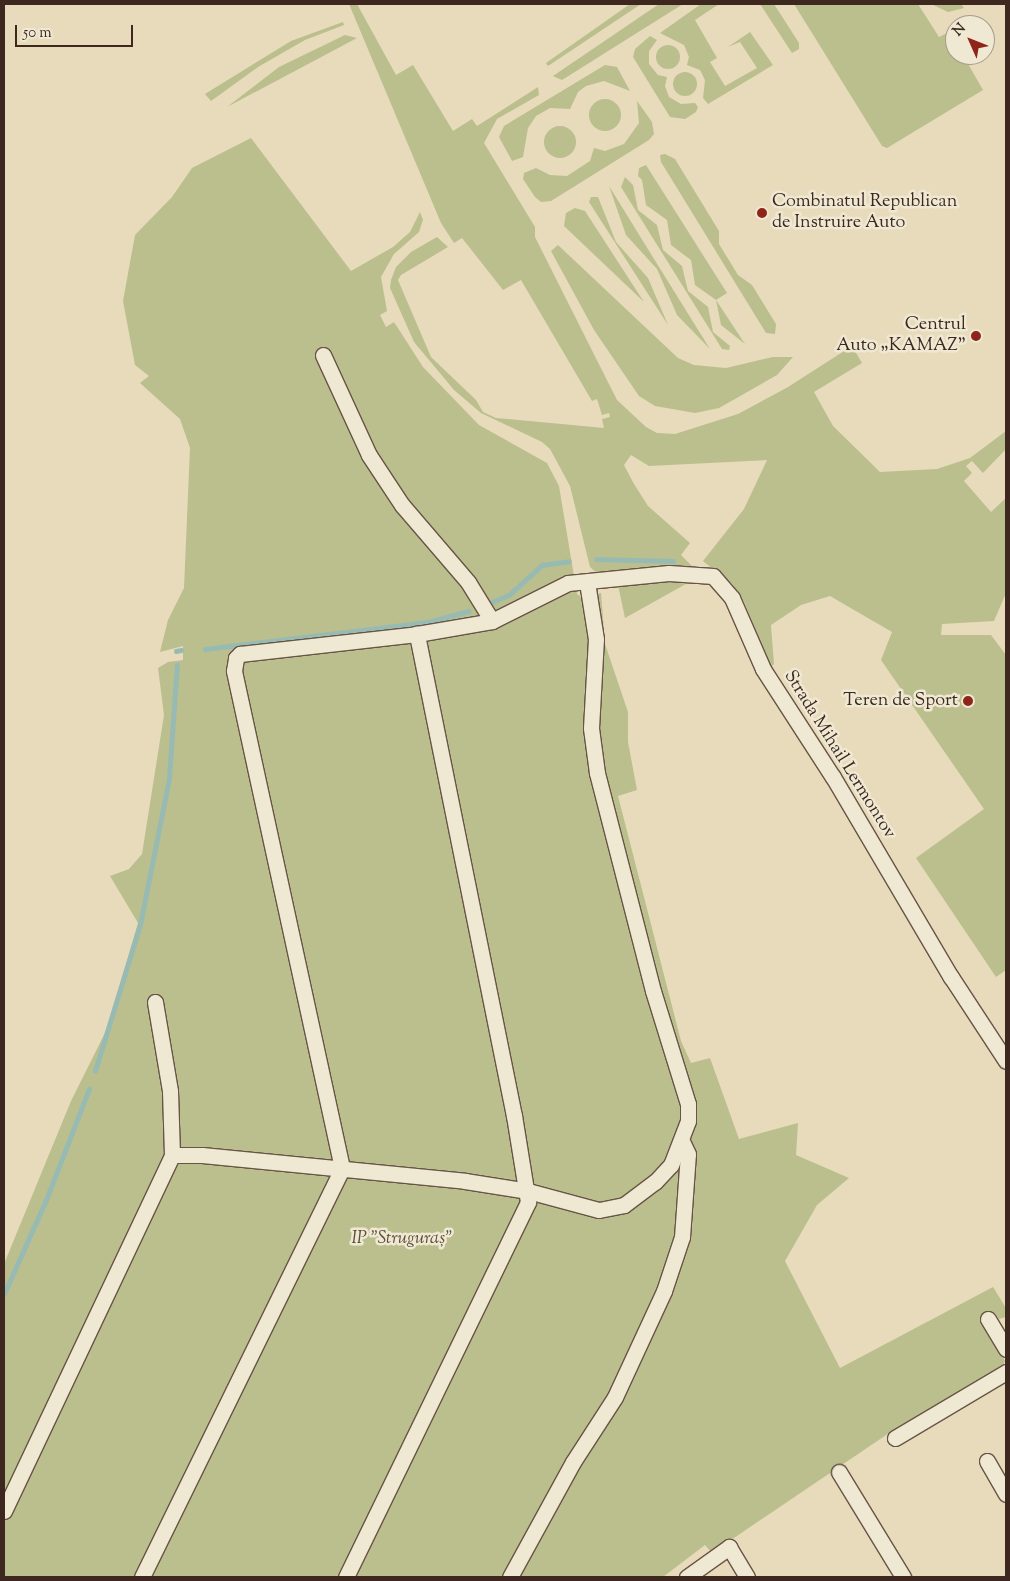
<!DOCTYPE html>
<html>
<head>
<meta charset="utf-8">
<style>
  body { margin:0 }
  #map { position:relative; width:1010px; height:1581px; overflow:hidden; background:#e7dbbb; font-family:"Sorts Mill Goudy",serif }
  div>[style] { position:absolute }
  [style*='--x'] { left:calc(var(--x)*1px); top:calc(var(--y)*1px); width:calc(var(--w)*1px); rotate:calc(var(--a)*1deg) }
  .green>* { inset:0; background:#babf8d }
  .round { border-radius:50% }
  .stream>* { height:4.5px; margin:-2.25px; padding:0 2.25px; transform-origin:2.25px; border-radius:2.25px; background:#97bbb3 }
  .roads { filter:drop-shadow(1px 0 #685445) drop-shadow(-1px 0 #685445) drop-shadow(0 1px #685445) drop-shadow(0 -1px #685445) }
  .street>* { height:15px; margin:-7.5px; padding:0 7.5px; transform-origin:7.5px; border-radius:7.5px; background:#efe8d3 }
  .dots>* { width:14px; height:14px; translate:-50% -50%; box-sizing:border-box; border:2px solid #efe8d3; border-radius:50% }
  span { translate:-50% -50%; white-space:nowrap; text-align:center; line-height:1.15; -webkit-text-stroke:5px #efe8d3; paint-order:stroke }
  .poi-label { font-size:18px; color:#3d271e }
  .left { translate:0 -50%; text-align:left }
  .right { translate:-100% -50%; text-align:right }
  .street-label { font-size:18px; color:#3d271e }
  .park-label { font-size:18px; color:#5c4d3a; font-style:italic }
  .frame { position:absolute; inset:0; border:5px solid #3d271e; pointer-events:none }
  .north { position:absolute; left:945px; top:15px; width:50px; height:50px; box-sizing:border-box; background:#efe8d3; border:1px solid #a89b8b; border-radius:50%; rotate:314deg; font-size:14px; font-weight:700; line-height:20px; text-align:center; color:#3d271e }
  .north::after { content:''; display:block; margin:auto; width:18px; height:22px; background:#8f2418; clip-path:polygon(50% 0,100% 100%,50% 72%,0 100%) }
  .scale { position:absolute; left:15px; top:25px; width:118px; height:22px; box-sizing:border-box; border:2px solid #3d271e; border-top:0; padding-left:6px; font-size:15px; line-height:18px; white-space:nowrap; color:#3d271e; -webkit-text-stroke:4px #efe8d3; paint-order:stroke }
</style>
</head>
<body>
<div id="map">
  <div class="green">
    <i style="clip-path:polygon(349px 4px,357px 4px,396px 75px,413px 65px,453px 131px,472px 119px,477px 126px,538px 87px,539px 95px,497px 119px,484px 143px,535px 227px,535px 237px,617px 400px,646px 427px,657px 433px,675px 434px,738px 414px,788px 387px,852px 346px,862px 363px,814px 392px,833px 426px,880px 472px,937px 469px,970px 458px,1006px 431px,1006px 449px,983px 473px,972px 461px,966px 466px,972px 473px,964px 481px,991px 512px,1006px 498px,1006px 593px,994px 621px,942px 624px,941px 635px,991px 635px,1006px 655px,1006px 970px,996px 977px,916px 858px,984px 809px,881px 660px,892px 632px,830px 596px,801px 605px,771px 625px,774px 664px,771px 667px,744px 602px,733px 585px,703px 561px,744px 509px,767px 460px,649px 466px,631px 455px,624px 465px,634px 484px,648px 506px,690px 543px,681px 555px,692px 566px,598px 574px,590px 567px,570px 486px,550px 449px,542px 442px,481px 413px,454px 390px,414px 342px,390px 288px,391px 280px,396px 267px,411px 252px,437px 237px,448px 247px,401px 275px,398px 280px,431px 357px,476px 400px,483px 412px,496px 418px,604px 428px,602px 419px,610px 417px,609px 413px,602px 415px,597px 399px,592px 401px,521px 280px,503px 290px,462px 238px,454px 243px,441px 223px)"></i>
    <i style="clip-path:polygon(630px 4px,641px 4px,548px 66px,546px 63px)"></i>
    <i style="clip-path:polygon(659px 4px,683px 4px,562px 80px,553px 76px)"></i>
    <i style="clip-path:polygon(701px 4px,719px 4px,695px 20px,717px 58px,710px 62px,725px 86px,757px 68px,740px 42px,728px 47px,750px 32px,773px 65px,708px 104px,703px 98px,705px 80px,700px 70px,687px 65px,689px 57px,684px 45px,660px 33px)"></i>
    <i style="clip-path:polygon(760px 4px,774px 4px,799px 43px,799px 49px,792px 53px)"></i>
    <i style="clip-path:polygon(794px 4px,918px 4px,939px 37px,949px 32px,955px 41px,955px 55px,963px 55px,983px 90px,887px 148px,882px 146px)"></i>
    <i style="clip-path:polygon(931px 4px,961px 4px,964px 8px,948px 12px)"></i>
    <i style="clip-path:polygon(343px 22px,344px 25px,305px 40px,258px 67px,211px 101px,205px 94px,291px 41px)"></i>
    <i style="clip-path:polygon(345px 35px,357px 38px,227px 107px,279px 67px)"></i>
    <i style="clip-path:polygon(650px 36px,657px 40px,649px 51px,649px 64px,658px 75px,667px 77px,665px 86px,669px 97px,681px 104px,695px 103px,698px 107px,696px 112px,685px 119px,670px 117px,633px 57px,635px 49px)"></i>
    <i class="round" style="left:656px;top:45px;width:24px;height:24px"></i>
    <i style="clip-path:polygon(605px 65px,617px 67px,630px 91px,604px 81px,586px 86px,578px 92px,570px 109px,550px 108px,536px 116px,528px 128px,523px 157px,512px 161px,499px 137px,504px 126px)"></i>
    <i class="round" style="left:673px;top:72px;width:24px;height:24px"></i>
    <i class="round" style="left:589px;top:99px;width:32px;height:32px"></i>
    <i style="clip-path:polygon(637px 101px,652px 122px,654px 134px,649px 140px,551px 201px,541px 202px,535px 197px,523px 179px,524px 173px,536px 168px,550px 175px,567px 176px,590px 161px,594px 148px,605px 151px,624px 144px,639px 123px)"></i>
    <i class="round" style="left:544px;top:126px;width:32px;height:32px"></i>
    <i style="clip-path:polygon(251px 138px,351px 271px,393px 247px,410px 232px,420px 212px,423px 220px,419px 232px,394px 254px,381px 277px,387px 311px,380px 315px,386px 327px,394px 322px,423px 367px,479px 425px,547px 463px,559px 486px,577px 594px,581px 597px,601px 593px,605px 644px,628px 712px,628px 742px,637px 790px,618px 796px,681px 1041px,691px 1063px,710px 1058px,739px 1139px,798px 1123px,796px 1155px,849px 1178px,817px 1205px,785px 1261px,840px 1368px,993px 1287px,1006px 1308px,1006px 1317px,999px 1319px,995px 1313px,982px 1321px,1005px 1361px,1003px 1365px,895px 1429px,722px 1546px,711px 1552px,705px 1545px,663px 1577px,4px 1577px,4px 1264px,71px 1101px,107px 1029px,138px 923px,110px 876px,129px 869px,142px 854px,164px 715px,158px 668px,168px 662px,183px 660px,183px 646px,160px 652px,168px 620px,184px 588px,190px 448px,180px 419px,140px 383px,149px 376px,135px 365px,123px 301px,135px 235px,172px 197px,192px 168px)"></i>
    <i style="clip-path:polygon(665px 154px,675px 159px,719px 231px,719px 244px,738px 275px,752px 285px,776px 324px,775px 334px,766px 333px,661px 162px,660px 155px)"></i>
    <i style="clip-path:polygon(646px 165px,727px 293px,716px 300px,745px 344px,721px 325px,716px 300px,695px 285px,691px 260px,671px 245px,667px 220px,646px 205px,642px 180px,638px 176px,639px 168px)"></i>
    <i style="clip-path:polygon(625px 177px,633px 185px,638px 210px,657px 225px,663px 250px,682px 266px,688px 291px,708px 307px,713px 332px,730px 346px,729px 350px,722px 349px,621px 187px)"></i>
    <i style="clip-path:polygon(609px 186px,659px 267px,710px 349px,677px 315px,657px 269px,626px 235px)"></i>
    <i style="clip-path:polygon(591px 197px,598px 197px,616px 242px,648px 278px,668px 325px,589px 202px)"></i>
    <i style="clip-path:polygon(575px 208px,585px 211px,644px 302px,564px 226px,566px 213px)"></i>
    <i style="clip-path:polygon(558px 245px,678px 358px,694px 365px,726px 368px,773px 357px,793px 357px,777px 375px,719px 408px,695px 413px,655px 406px,639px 396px,594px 330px,551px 251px)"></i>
    <i style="clip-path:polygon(688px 578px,693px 580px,625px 618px,618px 585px)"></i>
  </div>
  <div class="stream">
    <i style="--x:596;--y:559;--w:77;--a:1.5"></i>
    <i style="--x:490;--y:603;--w:21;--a:-23"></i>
    <i style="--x:509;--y:595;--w:45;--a:-42.3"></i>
    <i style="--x:542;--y:565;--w:27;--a:-8"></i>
    <i style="--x:205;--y:649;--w:225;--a:-6.9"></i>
    <i style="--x:428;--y:622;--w:42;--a:-15"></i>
    <i style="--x:176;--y:651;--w:5;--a:-11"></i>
    <i style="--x:95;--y:1071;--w:153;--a:-72.9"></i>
    <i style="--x:140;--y:925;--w:150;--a:-78.8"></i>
    <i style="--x:169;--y:778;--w:113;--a:-86"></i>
    <i style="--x:4;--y:1294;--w:103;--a:-65.9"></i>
    <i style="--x:46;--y:1200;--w:119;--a:-68.8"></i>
  </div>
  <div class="roads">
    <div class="street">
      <i style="--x:323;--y:355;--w:110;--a:65.3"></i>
      <i style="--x:369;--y:455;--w:60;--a:56.6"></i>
      <i style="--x:402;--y:505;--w:101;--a:49.4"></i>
      <i style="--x:468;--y:582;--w:46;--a:58.4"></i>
      <i style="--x:155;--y:1002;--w:90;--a:80.4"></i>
      <i style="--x:170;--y:1091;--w:64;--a:88.2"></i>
      <i style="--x:988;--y:1319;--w:35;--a:59"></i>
      <i style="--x:895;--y:1438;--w:129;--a:-30.7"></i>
      <i style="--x:987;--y:1461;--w:38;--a:60"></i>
      <i style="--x:839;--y:1472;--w:123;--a:58.6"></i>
      <i style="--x:4;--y:1511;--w:394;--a:-64.7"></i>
      <i style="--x:172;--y:1155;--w:30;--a:0"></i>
      <i style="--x:202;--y:1155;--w:264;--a:5.6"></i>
      <i style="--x:465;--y:1181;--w:64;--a:9"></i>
      <i style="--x:528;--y:1191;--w:73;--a:15"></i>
      <i style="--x:599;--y:1210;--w:25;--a:-11"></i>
      <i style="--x:624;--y:1205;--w:39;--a:-37"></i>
      <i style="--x:655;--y:1182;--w:23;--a:-47"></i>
      <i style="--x:671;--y:1165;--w:47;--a:-68.9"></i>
      <i style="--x:688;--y:1121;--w:17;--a:-90"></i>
      <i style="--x:688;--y:1104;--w:118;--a:-107.2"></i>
      <i style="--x:653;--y:991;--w:225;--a:-104.4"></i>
      <i style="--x:597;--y:773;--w:45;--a:-97.6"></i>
      <i style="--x:591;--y:728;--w:89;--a:-86.8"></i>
      <i style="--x:596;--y:639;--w:58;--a:-99"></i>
      <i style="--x:142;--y:1577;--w:455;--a:-63.9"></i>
      <i style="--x:342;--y:1168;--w:509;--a:-102.26"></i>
      <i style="--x:234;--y:671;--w:13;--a:-81"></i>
      <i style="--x:236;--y:658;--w:6;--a:-45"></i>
      <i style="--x:240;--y:654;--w:178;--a:-6.4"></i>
      <i style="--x:417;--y:634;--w:76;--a:-9.8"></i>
      <i style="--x:492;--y:621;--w:85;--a:-26.6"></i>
      <i style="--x:568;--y:583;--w:101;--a:-5.7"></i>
      <i style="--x:669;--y:573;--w:44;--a:3.9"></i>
      <i style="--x:713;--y:576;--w:29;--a:49"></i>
      <i style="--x:732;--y:598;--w:77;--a:66.4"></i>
      <i style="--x:763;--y:669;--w:129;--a:57.1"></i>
      <i style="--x:833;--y:777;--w:232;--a:59.5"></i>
      <i style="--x:951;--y:977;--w:100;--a:56.8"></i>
      <i style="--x:346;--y:1577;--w:417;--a:-64.1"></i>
      <i style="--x:528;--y:1202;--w:87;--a:-99.2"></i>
      <i style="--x:514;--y:1116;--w:492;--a:-101.4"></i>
      <i style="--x:510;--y:1577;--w:131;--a:-61.3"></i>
      <i style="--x:573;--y:1462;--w:77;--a:-57.1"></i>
      <i style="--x:615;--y:1397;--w:117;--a:-65.2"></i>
      <i style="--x:664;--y:1291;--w:57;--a:-71.6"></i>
      <i style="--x:682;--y:1237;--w:83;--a:-85.9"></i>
      <i style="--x:688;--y:1154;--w:14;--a:-115"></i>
      <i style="--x:687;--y:1577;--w:52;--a:-35.5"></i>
      <i style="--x:729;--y:1547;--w:35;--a:59"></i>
    </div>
  </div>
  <div class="dots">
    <i style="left:762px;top:213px;background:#8f2418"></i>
    <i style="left:976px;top:336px;background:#8f2418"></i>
    <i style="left:968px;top:701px;background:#8f2418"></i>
  </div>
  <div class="poi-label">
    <span class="left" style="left:772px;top:213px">Combinatul Republican<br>de Instruire Auto</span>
    <span class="right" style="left:966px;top:336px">Centrul<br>Auto „KAMAZ”</span>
    <span class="right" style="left:958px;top:701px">Teren de Sport</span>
  </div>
  <div class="street-label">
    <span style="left:839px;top:755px;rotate:58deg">Strada Mihail Lermontov</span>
  </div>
  <div class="park-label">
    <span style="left:402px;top:1239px">IP "Struguraș"</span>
  </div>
  <div class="frame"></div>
  <div class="north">N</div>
  <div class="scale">50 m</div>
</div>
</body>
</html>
